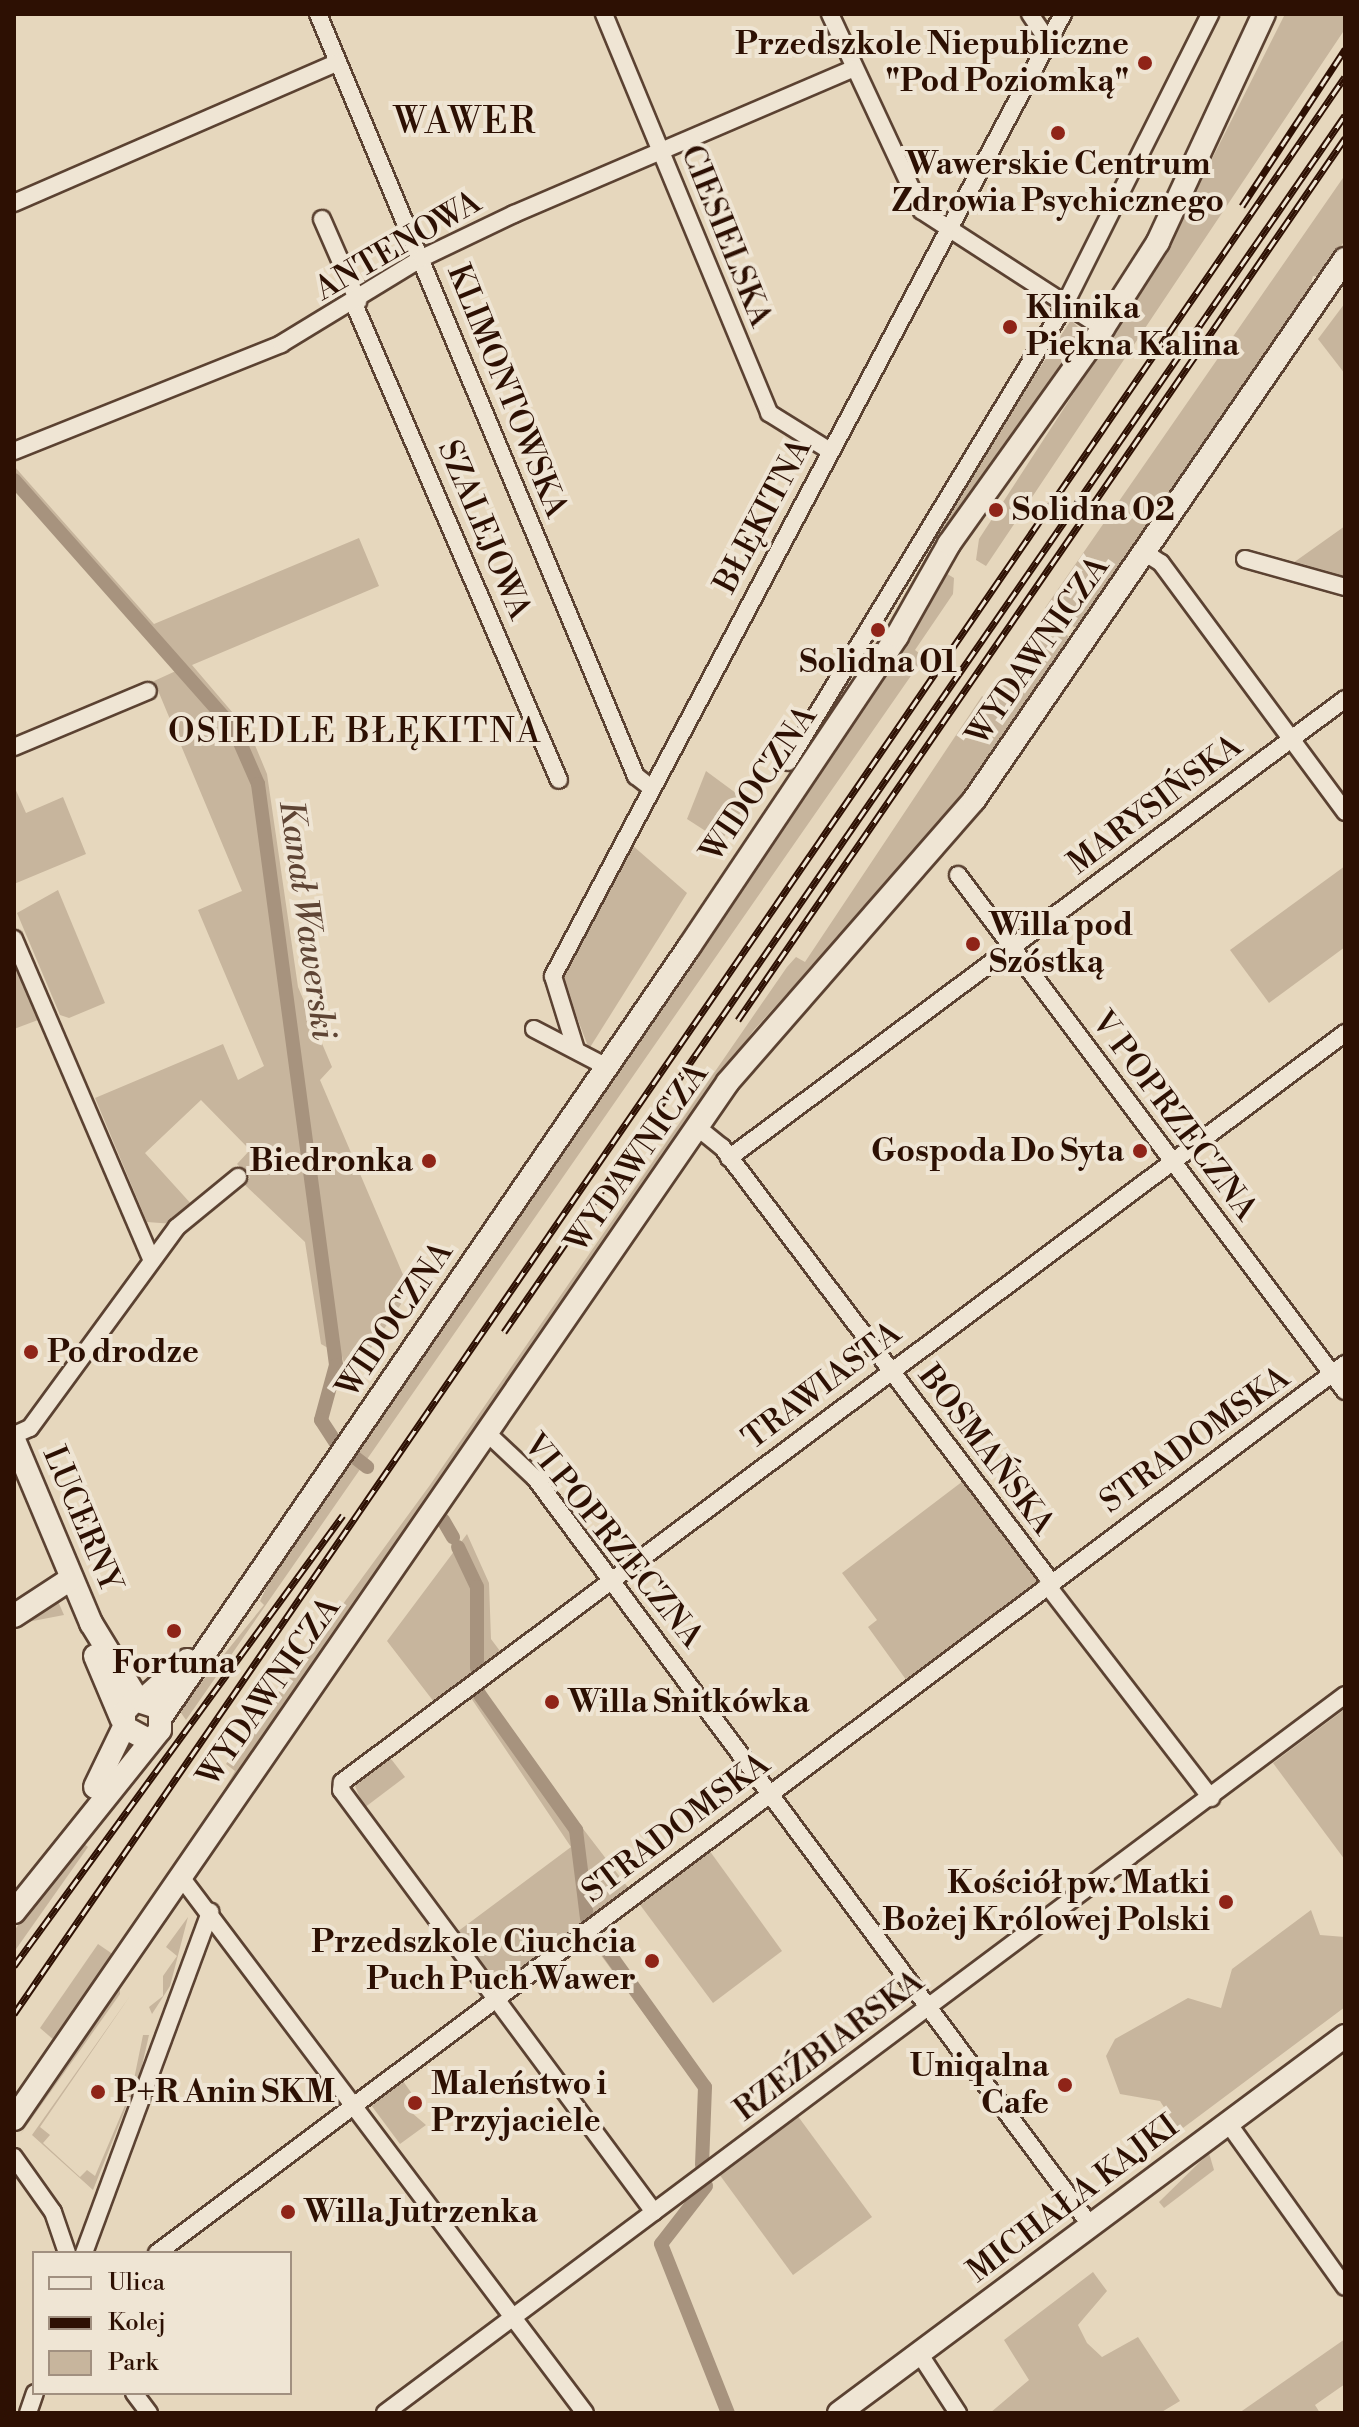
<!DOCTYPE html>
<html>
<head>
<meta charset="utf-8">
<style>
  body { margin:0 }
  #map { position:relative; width:1359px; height:2427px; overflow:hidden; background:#e6d7bd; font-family:"Libre Bodoni",serif }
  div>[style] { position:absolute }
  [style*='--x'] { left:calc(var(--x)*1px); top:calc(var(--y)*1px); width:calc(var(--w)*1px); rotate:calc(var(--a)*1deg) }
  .green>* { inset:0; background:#c7b59d }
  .canal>* { height:14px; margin:-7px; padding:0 7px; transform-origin:7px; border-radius:7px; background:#a7937e }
  .roads { filter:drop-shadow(2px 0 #5b4232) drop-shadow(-2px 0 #5b4232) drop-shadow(0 2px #5b4232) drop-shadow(0 -2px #5b4232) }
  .street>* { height:16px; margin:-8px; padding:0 8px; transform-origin:8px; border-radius:8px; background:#efe5d4 }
  .secondary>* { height:22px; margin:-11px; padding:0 11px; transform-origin:11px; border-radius:11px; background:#efe5d4 }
  .rail>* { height:7px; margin-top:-3.5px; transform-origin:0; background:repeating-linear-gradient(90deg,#efe5d4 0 12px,#2d1003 0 24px); box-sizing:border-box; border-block:2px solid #2d1003 }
  .dots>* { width:22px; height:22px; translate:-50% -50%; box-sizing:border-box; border:4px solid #efe5d4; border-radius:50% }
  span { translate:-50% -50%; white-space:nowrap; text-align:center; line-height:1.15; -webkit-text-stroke:8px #efe5d4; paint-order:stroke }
  .poi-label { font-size:32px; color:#2d1003; font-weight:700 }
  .right { translate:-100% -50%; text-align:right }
  .left { translate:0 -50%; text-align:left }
  .street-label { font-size:32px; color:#2d1003 }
  .neighbourhood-label { font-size:34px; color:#2d1003; letter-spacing:2px }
  .water-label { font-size:34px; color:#5e4434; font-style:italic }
  .quarter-label { font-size:36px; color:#2d1003; letter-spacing:2px }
  .frame { position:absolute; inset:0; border:16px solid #2d1003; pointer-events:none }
  .legend { position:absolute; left:32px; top:2251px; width:260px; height:144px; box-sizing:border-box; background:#efe5d4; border:2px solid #a19080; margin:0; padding:10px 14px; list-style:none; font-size:24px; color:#2d1003 }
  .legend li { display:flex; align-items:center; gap:16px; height:40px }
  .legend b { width:40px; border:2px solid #a19080 }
</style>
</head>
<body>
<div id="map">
  <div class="green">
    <i style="clip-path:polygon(1285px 14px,1345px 14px,1345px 29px,986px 566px,976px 560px,979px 539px,1163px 256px)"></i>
    <i style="clip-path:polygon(1345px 175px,1345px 240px,1320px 277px,1313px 276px,1308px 294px,1078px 629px,1060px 619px,1045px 608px)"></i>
    <i style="clip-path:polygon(1345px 303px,1345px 374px,1318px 339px)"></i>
    <i style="clip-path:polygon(1071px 320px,1087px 336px,932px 552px,939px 534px,934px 530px)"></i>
    <i style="clip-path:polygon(14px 466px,154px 624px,359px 538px,379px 586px,192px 665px,250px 733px,267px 774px,298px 987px,332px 1067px,320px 1080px,410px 1291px,349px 1380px,342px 1356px,321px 1344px,305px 1242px,244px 1184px,250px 1177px,237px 1164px,250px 1150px,201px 1100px,145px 1153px,193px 1206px,174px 1224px,147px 1222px,95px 1098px,223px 1044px,238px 1080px,264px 1066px,198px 910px,242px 891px,154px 681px,178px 670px,14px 486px)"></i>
    <i style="clip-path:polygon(1345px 526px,1345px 578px,1293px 563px)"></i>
    <i style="clip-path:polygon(944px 572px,954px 578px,953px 594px,915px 650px,924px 657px,186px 1720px,179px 1710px,264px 1605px,260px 1601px,279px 1561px)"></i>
    <i style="clip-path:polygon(1043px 628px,1058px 627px,1071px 639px,997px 748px,943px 822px,753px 1031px,210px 1814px,235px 1771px,226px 1764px,430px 1485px,787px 967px,796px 957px,805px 962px,982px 696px,992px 703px)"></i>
    <i style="clip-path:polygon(706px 771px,748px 802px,721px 841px,687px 819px)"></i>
    <i style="clip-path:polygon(14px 786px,26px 813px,63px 797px,86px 854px,14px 884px)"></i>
    <i style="clip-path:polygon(632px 845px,687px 893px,589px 1049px,560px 973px)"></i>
    <i style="clip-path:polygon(1345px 866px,1345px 947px,1269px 1003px,1230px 950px)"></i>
    <i style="clip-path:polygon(58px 890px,105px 1003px,69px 1018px,60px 1015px,17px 913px)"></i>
    <i style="clip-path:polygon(14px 963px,38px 1020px,14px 1029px)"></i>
    <i style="clip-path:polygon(967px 1478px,1039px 1581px,907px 1681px,868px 1627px,877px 1620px,842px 1573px)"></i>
    <i style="clip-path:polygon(467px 1534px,489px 1583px,491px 1639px,500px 1651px,434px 1702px,387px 1641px)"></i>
    <i style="clip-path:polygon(57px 1599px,64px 1615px,17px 1624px)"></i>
    <i style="clip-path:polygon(483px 1685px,495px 1714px,630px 1890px,499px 1983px,457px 1932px,571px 1847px,469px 1695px)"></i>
    <i style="clip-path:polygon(1345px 1709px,1345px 1860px,1273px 1763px)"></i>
    <i style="clip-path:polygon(388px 1755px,405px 1777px,364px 1808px,353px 1781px)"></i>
    <i style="clip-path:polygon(78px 1839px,88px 1847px,14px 1952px,14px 1931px)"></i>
    <i style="clip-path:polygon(709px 1850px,782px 1951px,713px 2003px,638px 1902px)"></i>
    <i style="clip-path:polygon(1311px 1910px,1320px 1935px,1345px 1937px,1345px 2007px,1179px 2131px,1160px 2101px,1120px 2094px,1106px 2056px,1115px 2039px,1188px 1998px,1221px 2008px,1232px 1969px)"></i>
    <i style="clip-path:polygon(188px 1917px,170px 1986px,152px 2014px,149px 2007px,163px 1996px,163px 1976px,177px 1956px,166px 1947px)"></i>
    <i style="clip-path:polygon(600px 1930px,706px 2078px,707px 2160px,698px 2167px,699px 2089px,589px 1939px)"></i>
    <i style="clip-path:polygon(98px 1944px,114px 1955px,55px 2041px,40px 2028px)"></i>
    <i style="clip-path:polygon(120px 1989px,120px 1994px,20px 2135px,66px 2063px)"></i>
    <i style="clip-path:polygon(130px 1996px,40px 2127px,50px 2135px,43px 2143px,80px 2177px,87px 2170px,95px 2176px,132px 2089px,143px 2035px,149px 2035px,141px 2070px,93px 2190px,32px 2135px)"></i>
    <i style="clip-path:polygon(403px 2081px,415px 2098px,404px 2106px,426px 2125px,400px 2144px,371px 2105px)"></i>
    <i style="clip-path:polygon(797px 2115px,872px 2217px,793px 2275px,719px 2174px)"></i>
    <i style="clip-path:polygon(1209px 2153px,1214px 2170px,1164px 2208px,1159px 2202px)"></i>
    <i style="clip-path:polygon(1093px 2272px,1107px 2291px,1078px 2325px,1087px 2343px,1102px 2357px,1138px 2337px,1180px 2401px,1160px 2413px,990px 2413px,1029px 2380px,1004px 2340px)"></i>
    <i style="clip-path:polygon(1345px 2339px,1345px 2384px,1315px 2405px,1320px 2413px,1239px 2413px)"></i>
  </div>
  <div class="canal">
    <i style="--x:14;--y:480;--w:332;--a:48.5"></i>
    <i style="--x:234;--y:729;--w:60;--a:66.4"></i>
    <i style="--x:258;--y:784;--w:586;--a:82.35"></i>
    <i style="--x:336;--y:1365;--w:57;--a:105.3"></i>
    <i style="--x:321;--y:1420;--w:30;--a:57"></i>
    <i style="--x:353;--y:1456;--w:18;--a:38"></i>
    <i style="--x:443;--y:1520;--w:20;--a:60"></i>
    <i style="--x:458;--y:1547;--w:44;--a:64.6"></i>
    <i style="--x:477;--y:1587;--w:81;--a:90"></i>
    <i style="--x:477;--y:1691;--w:171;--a:54.5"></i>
    <i style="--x:576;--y:1830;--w:89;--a:82.9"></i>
    <i style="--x:596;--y:1935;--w:187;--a:54.4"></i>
    <i style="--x:705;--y:2087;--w:78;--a:92.2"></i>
    <i style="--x:706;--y:2186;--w:73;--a:127.8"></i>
    <i style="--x:661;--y:2244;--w:182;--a:68.4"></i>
  </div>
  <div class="roads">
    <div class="street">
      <i style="--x:318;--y:14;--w:826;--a:67.35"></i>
      <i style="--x:636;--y:776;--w:16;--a:38"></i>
      <i style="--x:604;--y:14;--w:432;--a:67.5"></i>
      <i style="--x:769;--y:413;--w:72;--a:31.9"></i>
      <i style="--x:830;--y:14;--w:217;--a:65"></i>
      <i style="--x:922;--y:211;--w:216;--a:32.9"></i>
      <i style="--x:1030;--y:14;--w:32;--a:56"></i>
      <i style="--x:14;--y:203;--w:353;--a:-23.5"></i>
      <i style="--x:322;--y:219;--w:90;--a:66.3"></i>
      <i style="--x:354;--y:304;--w:518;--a:66.7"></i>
      <i style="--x:14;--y:451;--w:288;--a:-21.8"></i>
      <i style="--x:281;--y:344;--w:165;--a:-31.4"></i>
      <i style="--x:422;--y:258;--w:102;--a:-25.6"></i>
      <i style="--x:514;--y:214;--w:369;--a:-23.2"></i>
      <i style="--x:1144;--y:552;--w:20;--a:33"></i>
      <i style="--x:1161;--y:563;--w:310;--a:53.5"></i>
      <i style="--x:1245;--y:559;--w:104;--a:15.6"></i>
      <i style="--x:14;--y:747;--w:145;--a:-22.7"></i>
      <i style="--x:788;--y:762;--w:529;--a:-58.78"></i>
      <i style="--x:1062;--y:310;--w:331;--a:-63.4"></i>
      <i style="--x:958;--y:875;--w:645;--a:53.13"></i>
      <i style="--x:14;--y:939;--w:348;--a:66.8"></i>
      <i style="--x:534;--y:1029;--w:82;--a:27.5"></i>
      <i style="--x:576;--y:1050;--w:77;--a:-107.3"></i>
      <i style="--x:553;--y:976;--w:1089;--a:-62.07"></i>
      <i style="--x:697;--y:1127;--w:32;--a:39"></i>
      <i style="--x:722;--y:1147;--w:545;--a:52.9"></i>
      <i style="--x:729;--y:1158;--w:768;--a:-36.69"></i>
      <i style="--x:487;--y:1433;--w:66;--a:43.2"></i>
      <i style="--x:535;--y:1478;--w:932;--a:53.38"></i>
      <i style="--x:14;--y:1435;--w:17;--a:-24"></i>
      <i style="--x:30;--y:1428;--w:249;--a:-53.8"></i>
      <i style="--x:177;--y:1227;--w:79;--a:-39.3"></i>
      <i style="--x:1047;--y:1585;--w:269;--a:52.4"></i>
      <i style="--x:181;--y:1877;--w:671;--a:52.99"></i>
      <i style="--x:1228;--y:2123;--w:201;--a:54.5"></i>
      <i style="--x:14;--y:2157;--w:67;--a:54.7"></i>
      <i style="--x:53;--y:2212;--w:43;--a:71.1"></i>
      <i style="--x:654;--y:2212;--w:525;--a:-126.56"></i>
      <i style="--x:341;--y:1790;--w:8;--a:-83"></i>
      <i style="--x:342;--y:1782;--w:1252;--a:-36.75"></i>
      <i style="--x:84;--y:2253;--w:364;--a:-69.7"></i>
      <i style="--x:157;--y:2253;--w:1484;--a:-36.81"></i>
      <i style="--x:919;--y:2353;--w:72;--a:57"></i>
      <i style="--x:134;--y:2393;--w:25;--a:53"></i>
      <i style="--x:28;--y:2413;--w:21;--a:-71"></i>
      <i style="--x:385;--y:2413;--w:1199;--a:-36.79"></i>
    </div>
    <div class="secondary">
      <i style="--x:14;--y:1440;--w:199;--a:67.2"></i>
      <i style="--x:91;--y:1623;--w:90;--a:58.6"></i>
      <i style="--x:14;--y:1616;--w:69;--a:-33.2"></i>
      <i style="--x:95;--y:1656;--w:69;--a:67.1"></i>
      <i style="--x:144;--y:1699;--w:58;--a:-42.2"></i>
      <i style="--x:163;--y:1714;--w:930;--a:-55.56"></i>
      <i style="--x:689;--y:947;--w:374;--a:-56.2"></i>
      <i style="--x:897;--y:636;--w:106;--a:-60.5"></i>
      <i style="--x:949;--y:544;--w:265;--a:-54.5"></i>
      <i style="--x:1103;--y:328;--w:102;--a:-57.4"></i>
      <i style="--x:1158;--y:242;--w:251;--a:-65.1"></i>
      <i style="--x:95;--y:1787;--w:67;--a:-64.2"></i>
      <i style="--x:14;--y:1912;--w:233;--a:-51.3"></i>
      <i style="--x:160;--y:1730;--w:22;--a:-90"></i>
      <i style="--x:160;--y:1708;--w:26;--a:-162"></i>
      <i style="--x:135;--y:1700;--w:16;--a:133"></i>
      <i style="--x:124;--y:1712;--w:15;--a:90"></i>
      <i style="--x:124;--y:1727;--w:26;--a:28"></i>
      <i style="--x:14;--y:2119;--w:1259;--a:-55.45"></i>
      <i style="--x:728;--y:1082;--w:374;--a:-48.9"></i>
      <i style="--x:974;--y:800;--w:656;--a:-55.56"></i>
      <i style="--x:839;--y:2413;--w:631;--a:-36.69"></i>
    </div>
  </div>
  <div class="rail">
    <i style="--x:1242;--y:206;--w:188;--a:-56.7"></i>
    <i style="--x:738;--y:1020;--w:1071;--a:-55.46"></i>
    <i style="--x:504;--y:1332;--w:1479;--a:-55.35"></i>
    <i style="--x:14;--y:1966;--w:558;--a:-53.89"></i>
    <i style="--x:14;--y:2014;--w:2350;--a:-55.51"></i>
  </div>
  <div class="dots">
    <i style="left:1145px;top:63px;background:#8f2418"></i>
    <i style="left:1058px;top:133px;background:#8f2418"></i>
    <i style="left:1010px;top:327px;background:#8f2418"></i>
    <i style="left:996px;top:510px;background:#8f2418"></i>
    <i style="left:878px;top:630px;background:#8f2418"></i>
    <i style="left:973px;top:944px;background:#8f2418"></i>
    <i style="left:1140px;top:1151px;background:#8f2418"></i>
    <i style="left:429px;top:1161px;background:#8f2418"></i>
    <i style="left:31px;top:1352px;background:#8f2418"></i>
    <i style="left:174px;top:1631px;background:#8f2418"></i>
    <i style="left:552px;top:1702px;background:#8f2418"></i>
    <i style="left:1226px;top:1902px;background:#8f2418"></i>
    <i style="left:652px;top:1961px;background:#8f2418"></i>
    <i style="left:1065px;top:2085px;background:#8f2418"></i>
    <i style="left:98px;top:2092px;background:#8f2418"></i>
    <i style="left:415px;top:2103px;background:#8f2418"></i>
    <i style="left:288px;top:2212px;background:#8f2418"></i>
  </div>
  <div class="poi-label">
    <span class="right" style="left:1129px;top:63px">Przedszkole Niepubliczne<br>"Pod Poziomką"</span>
    <span style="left:1058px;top:183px">Wawerskie Centrum<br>Zdrowia Psychicznego</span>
    <span class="left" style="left:1026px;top:327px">Klinika<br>Piękna Kalina</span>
    <span class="left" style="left:1012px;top:510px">Solidna 02</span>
    <span style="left:878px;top:662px">Solidna 01</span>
    <span class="left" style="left:989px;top:944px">Willa pod<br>Szóstką</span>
    <span class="right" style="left:1124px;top:1151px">Gospoda Do Syta</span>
    <span class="right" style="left:413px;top:1161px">Biedronka</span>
    <span class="left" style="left:47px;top:1352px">Po drodze</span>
    <span style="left:174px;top:1663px">Fortuna</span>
    <span class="left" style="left:568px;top:1702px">Willa Snitkówka</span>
    <span class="right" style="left:1210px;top:1902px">Kościół pw. Matki<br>Bożej Królowej Polski</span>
    <span class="right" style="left:636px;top:1961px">Przedszkole Ciuchcia<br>Puch Puch Wawer</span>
    <span class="right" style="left:1049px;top:2085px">Uniqalna<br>Cafe</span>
    <span class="left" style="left:431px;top:2103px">Maleństwo i<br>Przyjaciele</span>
    <span class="left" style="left:114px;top:2092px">P+R Anin SKM</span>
    <span class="left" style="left:304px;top:2212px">Willa Jutrzenka</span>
  </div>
  <div class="street-label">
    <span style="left:726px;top:236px;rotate:68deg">CIESIELSKA</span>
    <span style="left:398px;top:246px;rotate:-30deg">ANTENOWA</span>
    <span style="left:507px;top:391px;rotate:68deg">KLIMONTOWSKA</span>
    <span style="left:763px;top:516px;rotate:-62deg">BŁĘKITNA</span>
    <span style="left:484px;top:530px;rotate:67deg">SZALEJOWA</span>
    <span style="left:1038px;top:651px;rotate:-55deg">WYDAWNICZA</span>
    <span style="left:759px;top:784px;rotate:-56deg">WIDOCZNA</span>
    <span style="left:1155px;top:805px;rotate:-37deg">MARYSIŃSKA</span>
    <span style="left:1174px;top:1116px;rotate:53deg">V POPRZECZNA</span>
    <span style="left:637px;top:1158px;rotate:-55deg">WYDAWNICZA</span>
    <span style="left:395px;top:1320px;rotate:-56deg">WIDOCZNA</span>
    <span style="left:822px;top:1386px;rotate:-37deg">TRAWIASTA</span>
    <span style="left:1195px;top:1440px;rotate:-36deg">STRADOMSKA</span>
    <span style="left:986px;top:1450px;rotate:53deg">BOSMAŃSKA</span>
    <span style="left:82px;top:1519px;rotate:67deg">LUCERNY</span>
    <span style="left:613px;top:1541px;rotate:51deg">VI POPRZECZNA</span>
    <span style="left:269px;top:1692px;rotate:-55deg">WYDAWNICZA</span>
    <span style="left:676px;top:1828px;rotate:-37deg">STRADOMSKA</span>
    <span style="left:829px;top:2046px;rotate:-37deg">RZEŹBIARSKA</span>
    <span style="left:1073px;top:2199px;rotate:-37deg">MICHAŁA KAJKI</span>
  </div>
  <div class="neighbourhood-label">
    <span style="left:355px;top:733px">OSIEDLE BŁĘKITNA</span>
  </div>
  <div class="water-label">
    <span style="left:306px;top:920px;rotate:82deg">Kanał Wawerski</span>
  </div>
  <div class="quarter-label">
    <span style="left:465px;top:123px">WAWER</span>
  </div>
  <div class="frame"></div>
  <ul class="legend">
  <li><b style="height:10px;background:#efe5d4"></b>Ulica</li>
  <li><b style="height:10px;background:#2d1003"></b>Kolej</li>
  <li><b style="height:22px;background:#c7b59d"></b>Park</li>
  </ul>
</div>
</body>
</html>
